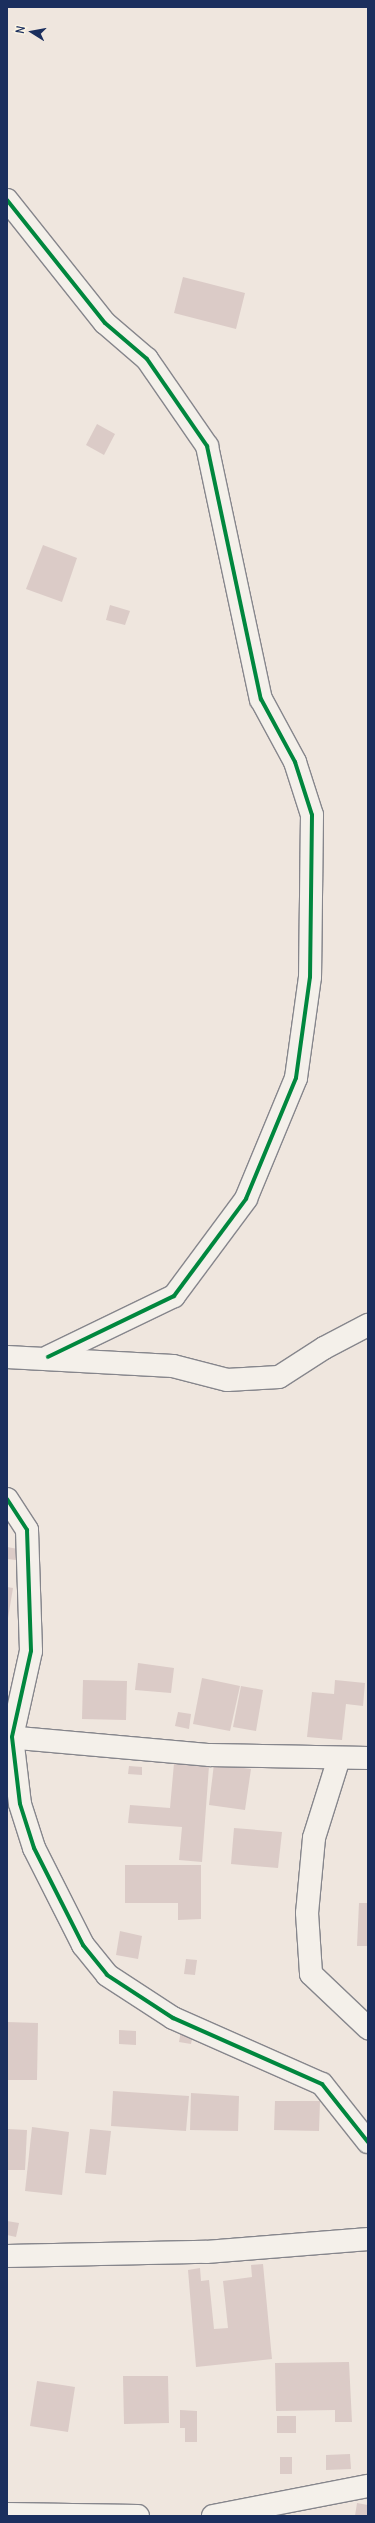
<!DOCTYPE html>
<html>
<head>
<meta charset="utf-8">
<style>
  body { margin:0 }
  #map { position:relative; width:375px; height:2523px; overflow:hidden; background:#efe6de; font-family:Delius,sans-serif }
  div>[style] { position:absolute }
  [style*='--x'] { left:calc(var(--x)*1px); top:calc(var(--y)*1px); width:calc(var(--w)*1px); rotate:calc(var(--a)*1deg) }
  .building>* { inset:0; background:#dbcbc7 }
  .roads { filter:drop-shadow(1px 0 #86868c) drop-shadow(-1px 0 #86868c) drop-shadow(0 1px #86868c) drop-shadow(0 -1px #86868c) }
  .minor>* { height:22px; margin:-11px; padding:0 11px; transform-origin:11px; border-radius:11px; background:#f4f0ea }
  .cycleway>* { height:4px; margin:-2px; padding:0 2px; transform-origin:2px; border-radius:2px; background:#00873e }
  span { translate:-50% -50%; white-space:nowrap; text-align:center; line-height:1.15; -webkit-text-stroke:4px #fcf5e5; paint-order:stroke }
  .frame { position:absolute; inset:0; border:8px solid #1b2f5e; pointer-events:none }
  .north { position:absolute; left:12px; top:12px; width:40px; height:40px; -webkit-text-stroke:3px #fcf5e5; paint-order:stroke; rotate:281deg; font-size:11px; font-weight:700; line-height:16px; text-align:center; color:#1b2f5e }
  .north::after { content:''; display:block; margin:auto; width:14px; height:18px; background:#1b2f5e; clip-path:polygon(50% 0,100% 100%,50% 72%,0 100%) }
</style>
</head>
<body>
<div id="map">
  <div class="building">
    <i style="clip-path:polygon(183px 277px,245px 293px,236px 329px,174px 313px)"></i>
    <i style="clip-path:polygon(97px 424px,115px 434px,104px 455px,86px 445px)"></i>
    <i style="clip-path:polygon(43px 545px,77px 558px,62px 602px,26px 589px)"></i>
    <i style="clip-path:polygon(110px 605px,130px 611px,125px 625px,106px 620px)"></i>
    <i style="clip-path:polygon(7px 1547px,18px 1549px,16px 1560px,7px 1559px)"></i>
    <i style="clip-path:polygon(7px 1587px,13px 1588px,8px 1618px,7px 1618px)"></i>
    <i style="clip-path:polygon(138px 1663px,174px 1668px,171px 1693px,135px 1690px)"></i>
    <i style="clip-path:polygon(202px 1678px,240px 1686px,230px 1731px,193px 1724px)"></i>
    <i style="clip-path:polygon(83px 1680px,127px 1681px,126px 1720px,82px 1719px)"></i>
    <i style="clip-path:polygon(335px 1680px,365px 1683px,363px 1706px,346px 1704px,342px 1740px,307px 1737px,312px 1692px,334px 1694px)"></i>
    <i style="clip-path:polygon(241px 1686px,263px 1690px,256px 1731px,233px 1727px)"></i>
    <i style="clip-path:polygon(178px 1712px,191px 1714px,189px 1729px,175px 1726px)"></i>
    <i style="clip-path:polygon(174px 1763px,209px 1766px,202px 1862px,179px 1860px,182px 1827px,128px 1823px,130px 1805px,170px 1808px)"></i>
    <i style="clip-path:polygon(214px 1764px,251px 1769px,245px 1810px,209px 1805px)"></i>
    <i style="clip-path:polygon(129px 1766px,142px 1767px,142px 1775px,128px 1774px)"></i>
    <i style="clip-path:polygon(234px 1828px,282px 1832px,278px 1868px,231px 1864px)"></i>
    <i style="clip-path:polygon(125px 1865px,201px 1865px,201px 1919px,178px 1920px,178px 1903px,125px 1903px)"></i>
    <i style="clip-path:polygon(359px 1903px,368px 1903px,368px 1946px,357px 1946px)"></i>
    <i style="clip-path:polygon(120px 1931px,142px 1936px,138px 1959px,116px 1955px)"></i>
    <i style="clip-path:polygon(186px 1959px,197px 1960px,195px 1975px,184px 1974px)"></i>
    <i style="clip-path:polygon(7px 2022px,38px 2023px,37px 2080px,7px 2080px)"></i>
    <i style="clip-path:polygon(119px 2030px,136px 2031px,136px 2045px,119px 2044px)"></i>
    <i style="clip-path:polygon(181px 2031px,193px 2034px,191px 2044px,179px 2042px)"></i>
    <i style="clip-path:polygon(113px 2091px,189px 2096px,186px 2131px,111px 2126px)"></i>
    <i style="clip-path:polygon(191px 2093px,239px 2096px,238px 2131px,190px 2130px)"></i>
    <i style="clip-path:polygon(275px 2101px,320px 2101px,319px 2131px,274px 2130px)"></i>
    <i style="clip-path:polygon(32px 2127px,69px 2132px,62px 2195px,25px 2191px)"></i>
    <i style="clip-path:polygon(7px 2129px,27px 2130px,25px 2170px,7px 2170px)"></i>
    <i style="clip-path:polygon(90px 2129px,111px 2131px,106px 2175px,85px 2173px)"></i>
    <i style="clip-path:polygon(7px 2221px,19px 2223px,16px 2237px,7px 2235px)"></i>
    <i style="clip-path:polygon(263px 2264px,272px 2359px,196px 2367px,188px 2270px,200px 2268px,201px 2281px,209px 2280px,214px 2329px,228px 2328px,223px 2281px,252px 2277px,251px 2265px)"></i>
    <i style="clip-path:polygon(349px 2362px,352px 2422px,335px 2422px,335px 2410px,276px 2411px,275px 2363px)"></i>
    <i style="clip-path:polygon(123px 2376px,168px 2376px,169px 2423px,124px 2424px)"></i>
    <i style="clip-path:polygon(37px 2381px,75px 2387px,68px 2432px,30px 2426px)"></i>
    <i style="clip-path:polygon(180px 2410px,197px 2411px,197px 2442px,185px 2442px,185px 2428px,180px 2428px)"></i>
    <i style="clip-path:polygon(277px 2416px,296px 2416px,296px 2433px,277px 2433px)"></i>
    <i style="clip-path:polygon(350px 2454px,351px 2469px,326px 2470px,326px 2455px)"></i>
    <i style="clip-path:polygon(280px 2457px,292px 2457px,292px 2474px,280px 2474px)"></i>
    <i style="clip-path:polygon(357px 2503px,368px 2505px,368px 2516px,355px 2516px)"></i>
  </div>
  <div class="roads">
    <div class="minor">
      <i style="--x:7;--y:200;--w:157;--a:51.5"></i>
      <i style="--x:105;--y:323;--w:55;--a:40.6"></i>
      <i style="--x:147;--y:359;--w:106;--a:55.4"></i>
      <i style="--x:207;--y:446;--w:259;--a:78"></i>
      <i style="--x:261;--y:699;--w:72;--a:61.6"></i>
      <i style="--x:295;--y:762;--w:56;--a:72.2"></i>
      <i style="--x:312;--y:815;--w:162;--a:90.7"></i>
      <i style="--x:310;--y:977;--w:102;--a:97.9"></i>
      <i style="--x:296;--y:1078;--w:131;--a:112.5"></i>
      <i style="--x:246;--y:1199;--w:121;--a:126.6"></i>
      <i style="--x:174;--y:1296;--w:140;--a:154.2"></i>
      <i style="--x:7;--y:1357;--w:166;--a:3.1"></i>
      <i style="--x:173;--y:1366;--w:56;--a:14.5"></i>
      <i style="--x:227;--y:1380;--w:52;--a:-3.3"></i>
      <i style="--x:279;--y:1377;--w:54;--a:-32.8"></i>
      <i style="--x:324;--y:1348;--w:50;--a:-27.6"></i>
      <i style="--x:7;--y:1499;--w:37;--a:57"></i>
      <i style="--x:27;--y:1530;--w:121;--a:88.1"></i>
      <i style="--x:31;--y:1651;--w:88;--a:102.5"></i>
      <i style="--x:12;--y:1737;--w:67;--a:83.2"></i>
      <i style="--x:20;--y:1804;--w:46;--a:72.3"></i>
      <i style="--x:34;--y:1848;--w:109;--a:63.2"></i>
      <i style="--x:83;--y:1945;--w:38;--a:51"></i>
      <i style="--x:107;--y:1975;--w:79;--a:33.1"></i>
      <i style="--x:173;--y:2018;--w:163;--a:23.9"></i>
      <i style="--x:322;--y:2084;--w:74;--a:51.6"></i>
      <i style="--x:7;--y:1737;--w:204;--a:5.1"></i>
      <i style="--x:210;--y:1755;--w:158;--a:1.1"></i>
      <i style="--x:339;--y:1758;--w:84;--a:107.4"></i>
      <i style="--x:314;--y:1838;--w:75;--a:95.3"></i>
      <i style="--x:307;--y:1913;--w:61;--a:86.2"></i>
      <i style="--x:311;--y:1974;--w:79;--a:43.5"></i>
      <i style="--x:7;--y:2256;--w:199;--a:-1.2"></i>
      <i style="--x:206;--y:2252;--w:163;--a:-4.6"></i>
      <i style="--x:7;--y:2514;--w:131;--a:0.9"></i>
      <i style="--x:213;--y:2516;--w:158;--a:-11"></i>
    </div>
  </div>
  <div class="cycleway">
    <i style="--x:7;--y:200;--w:157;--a:51.5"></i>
    <i style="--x:105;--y:323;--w:55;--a:40.6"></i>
    <i style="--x:147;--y:359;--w:106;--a:55.4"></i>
    <i style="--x:207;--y:446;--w:259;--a:78"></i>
    <i style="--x:261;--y:699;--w:72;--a:61.6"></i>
    <i style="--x:295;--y:762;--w:56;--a:72.2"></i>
    <i style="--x:312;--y:815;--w:162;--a:90.7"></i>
    <i style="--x:310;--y:977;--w:102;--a:97.9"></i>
    <i style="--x:296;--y:1078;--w:131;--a:112.5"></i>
    <i style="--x:246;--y:1199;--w:121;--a:126.6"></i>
    <i style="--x:174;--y:1296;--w:140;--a:154.2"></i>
    <i style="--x:7;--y:1499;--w:37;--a:57"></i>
    <i style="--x:27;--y:1530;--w:121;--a:88.1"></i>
    <i style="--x:31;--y:1651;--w:88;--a:102.5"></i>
    <i style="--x:12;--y:1737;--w:67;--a:83.2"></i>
    <i style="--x:20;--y:1804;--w:46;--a:72.3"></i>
    <i style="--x:34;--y:1848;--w:109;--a:63.2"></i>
    <i style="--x:83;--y:1945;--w:38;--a:51"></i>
    <i style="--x:107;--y:1975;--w:79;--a:33.1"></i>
    <i style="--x:173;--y:2018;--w:163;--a:23.9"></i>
    <i style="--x:322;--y:2084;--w:74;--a:51.6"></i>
  </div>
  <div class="frame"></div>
  <div class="north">N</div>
</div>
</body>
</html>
